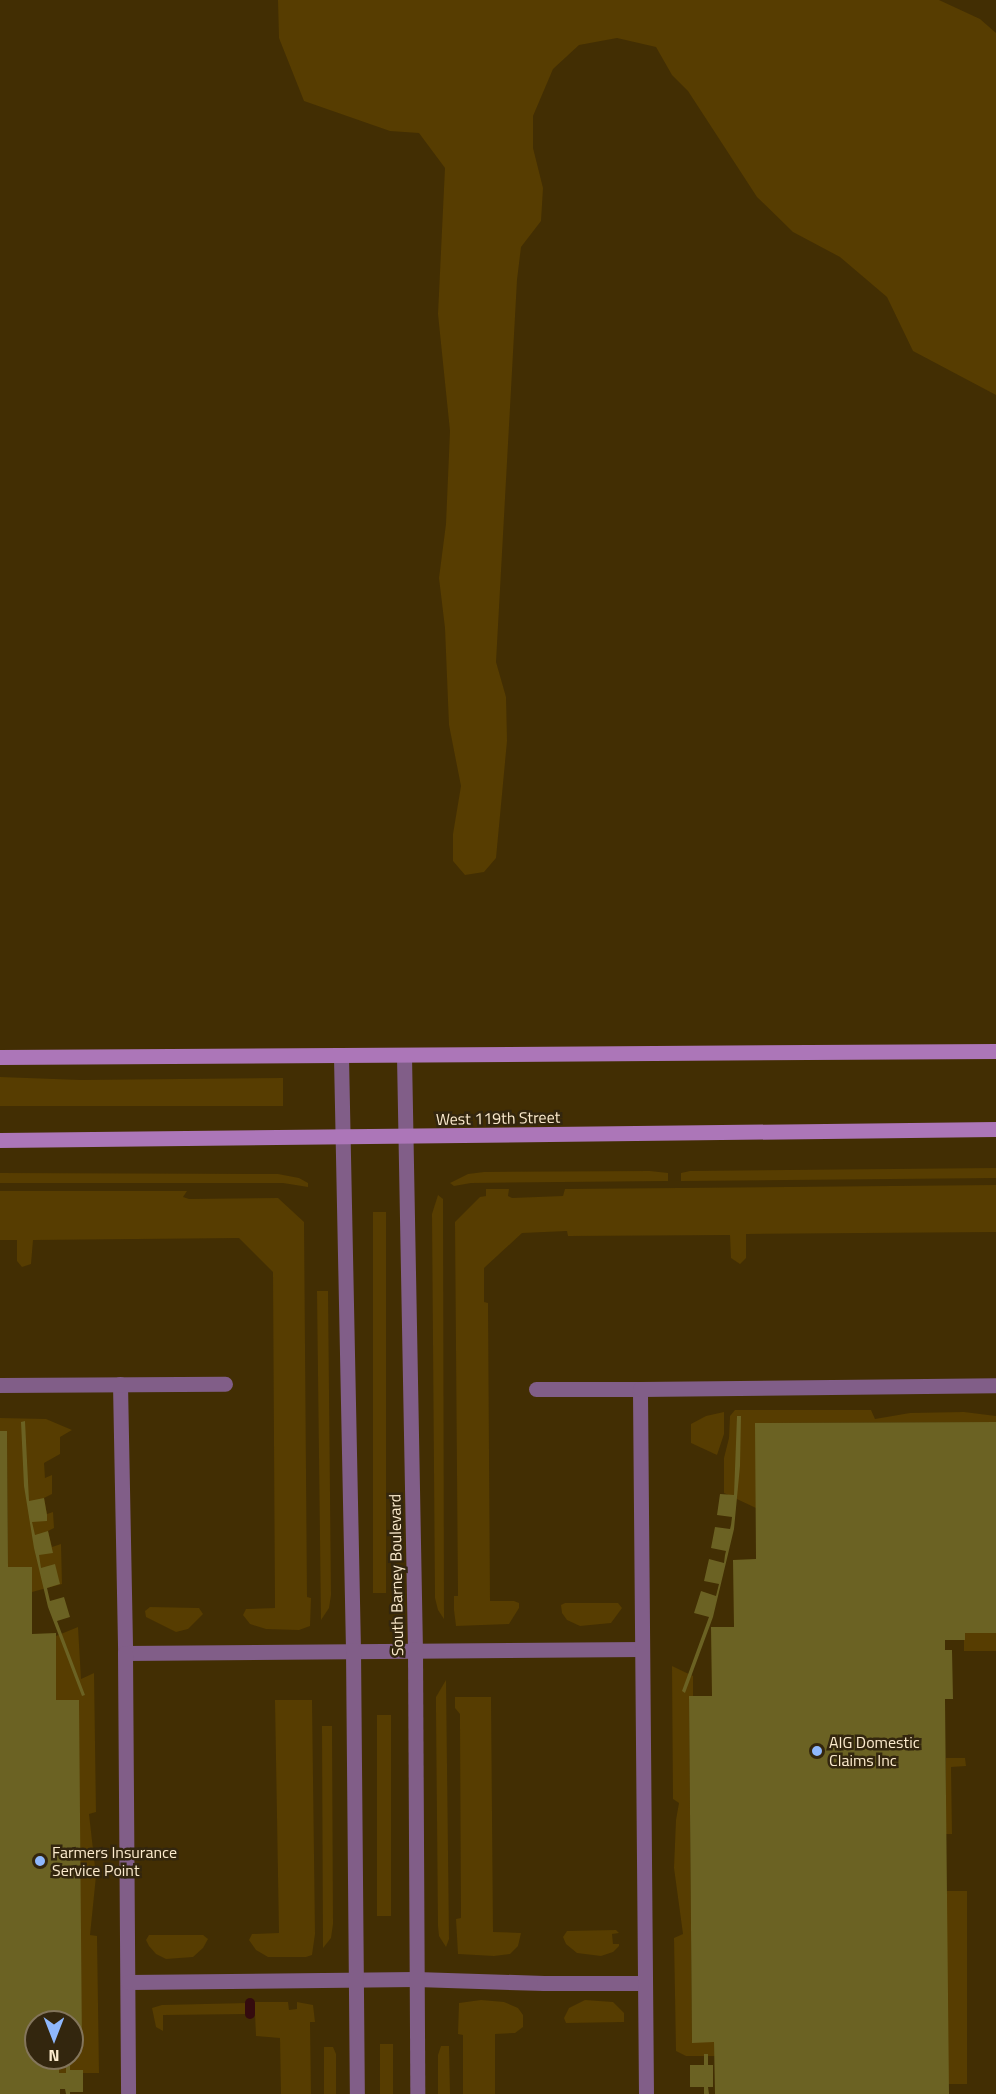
<!DOCTYPE html>
<html>
<head>
<meta charset="utf-8">
<style>
	body { margin:0 }
	#map { position:relative; width:996px; height:2094px; overflow:hidden; background:#422e03; font-family:"Titillium Web",sans-serif }
	div>[style] { position:absolute }
	.green>* { inset:0; background:#573d01; transform-origin:0 0 }
	.stream>* { height:10px; margin:-5px; padding:0 5px; transform-origin:5px; border-radius:5px; background:#350b0e }
	.building>* { inset:0; background:#6b6223 }
	.lane>* { height:15px; margin:-7.5px; padding:0 7.5px; transform-origin:7.5px; border-radius:7.5px; background:#815e88 }
	.street>* { height:15px; margin:-7.5px; padding:0 7.5px; transform-origin:7.5px; border-radius:7.5px; background:#815e88 }
	.secondary>* { height:15px; margin:-7.5px; padding:0 7.5px; transform-origin:7.5px; border-radius:7.5px; background:#ac76b8 }
	.dots>* { width:16px; height:16px; translate:-50% -50%; box-sizing:border-box; border:3px solid #33260e; border-radius:50% }
	span { translate:-50% -50%; white-space:nowrap; text-align:center; line-height:1.15; -webkit-text-stroke:5px #33260e; paint-order:stroke }
	.street-label { font-size:16px; color:#fcebce }
	.poi-label { font-size:16px; color:#fcebce }
	.left { translate:0 -50%; text-align:left }
	.north { position:absolute; left:24px; top:2010px; width:60px; height:60px; box-sizing:border-box; background:#33260e; border:2px solid #83755b; border-radius:50%; rotate:180deg; font-size:16px; font-weight:700; line-height:24px; text-align:center; color:#fcebce }
	.north::after { content:''; display:block; margin:auto; width:21px; height:27px; background:#8fb8fd; clip-path:polygon(50% 0,100% 100%,50% 72%,0 100%) }
</style>
</head>
<body>
<div id="map">
	<div class="green">
		<i style="clip-path:polygon(278px 0,939px 0,980px 19px,996px 33px,996px 395px,913px 351px,887px 297px,840px 257px,793px 232px,757px 197px,688px 91px,672px 75px,656px 47px,617px 38px,579px 45px,553px 69px,533px 116px,533px 148px,543px 188px,541px 221px,521px 247px,517px 280px,496px 662px,506px 697px,507px 741px,496px 858px,484px 872px,465px 875px,453px 861px,453px 834px,461px 786px,449px 725px,445px 628px,439px 578px,446px 524px,450px 431px,438px 314px,445px 168px,419px 133px,390px 131px,304px 101px,279px 38px)"></i>
		<i style="clip-path:polygon(0 1077px,81px 1080px,283px 1078px,283px 1106px,0 1106px)"></i>
		<i style="clip-path:polygon(996px 1168px,996px 1178px,681px 1181px,681px 1173px,690px 1171px)"></i>
		<i style="clip-path:polygon(650px 1171px,668px 1173px,668px 1181px,471px 1183px,454px 1186px,450px 1183px,468px 1174px,484px 1172px)"></i>
		<i style="clip-path:polygon(0 1173px,278px 1174px,299px 1178px,308px 1183px,308px 1187px,283px 1183px,0 1183px)"></i>
		<i style="clip-path:polygon(996px 1185px,996px 1232px,746px 1234px,746px 1258px,740px 1264px,731px 1258px,730px 1235px,568px 1236px,567px 1231px,522px 1233px,484px 1268px,484px 1302px,488px 1303px,490px 1601px,514px 1601px,519px 1603px,519px 1608px,509px 1624px,456px 1626px,454px 1610px,454px 1596px,458px 1596px,455px 1222px,480px 1197px,486px 1196px,486px 1189px,509px 1189px,508px 1196px,512px 1198px,563px 1196px,565px 1189px)"></i>
		<i style="clip-path:polygon(0 1191px,187px 1191px,183px 1197px,189px 1199px,278px 1198px,304px 1222px,307px 1597px,311px 1598px,310px 1626px,299px 1630px,266px 1629px,250px 1624px,243px 1615px,246px 1609px,275px 1608px,273px 1272px,239px 1238px,33px 1240px,31px 1264px,22px 1267px,17px 1261px,17px 1240px,0 1240px)"></i>
		<i style="clip-path:polygon(438px 1195px,443px 1199px,444px 1619px,438px 1610px,435px 1598px,432px 1214px)"></i>
		<i style="left:373px;top:1212px;width:13px;height:381px"></i>
		<i style="clip-path:polygon(317px 1291px,328px 1291px,331px 1595px,329px 1608px,321px 1620px)"></i>
		<i style="clip-path:polygon(735px 1410px,871px 1410px,875px 1419px,910px 1413px,964px 1412px,996px 1416px,996px 1422px,756px 1423px,756px 1508px,724px 1493px,724px 1458px,729px 1438px,730px 1416px)"></i>
		<i style="clip-path:polygon(724px 1412px,724px 1434px,717px 1455px,691px 1443px,691px 1424px,706px 1416px)"></i>
		<i style="clip-path:polygon(0 1418px,46px 1419px,72px 1430px,60px 1437px,60px 1454px,44px 1463px,45px 1478px,52px 1475px,52px 1494px,44px 1498px,47px 1514px,53px 1512px,54px 1528px,48px 1531px,52px 1547px,61px 1544px,62px 1584px,32px 1592px,32px 1567px,8px 1567px,7px 1432px,0 1431px)"></i>
		<i style="clip-path:polygon(565px 1603px,618px 1603px,622px 1608px,611px 1623px,580px 1626px,567px 1620px,562px 1613px,561px 1605px)"></i>
		<i style="clip-path:polygon(150px 1607px,199px 1608px,203px 1614px,188px 1629px,176px 1632px,146px 1617px,145px 1611px)"></i>
		<i style="clip-path:polygon(78px 1627px,81px 1679px,94px 1673px,96px 1812px,89px 1814px,96px 1876px,90px 1935px,97px 1936px,99px 2073px,70px 2073px,66px 2059px,66px 2073px,59px 2073px,59px 2058px,72px 2058px,72px 2048px,82px 2048px,56px 1700px,56px 1636px)"></i>
		<i style="left:964px;top:1633px;width:32px;height:18px"></i>
		<i style="clip-path:polygon(672px 1666px,693px 1676px,693px 1696px,689px 1696px,692px 2042px,714px 2042px,715px 2056px,686px 2056px,676px 2051px,674px 1938px,683px 1934px,674px 1868px,676px 1820px,679px 1803px,673px 1799px)"></i>
		<i style="clip-path:polygon(446px 1680px,449px 1939px,446px 1947px,439px 1936px,438px 1926px,436px 1709px,436px 1697px)"></i>
		<i style="clip-path:polygon(455px 1697px,491px 1697px,493px 1932px,521px 1933px,518px 1946px,510px 1954px,494px 1956px,458px 1954px,456px 1919px,461px 1918px,460px 1723px,460px 1714px,455px 1708px)"></i>
		<i style="clip-path:polygon(275px 1700px,312px 1700px,315px 1934px,312px 1955px,306px 1957px,268px 1957px,256px 1950px,249px 1940px,252px 1934px,279px 1933px)"></i>
		<i style="left:377px;top:1715px;width:14px;height:201px"></i>
		<i style="clip-path:polygon(322px 1726px,332px 1726px,333px 1924px,331px 1938px,323px 1948px)"></i>
		<i style="clip-path:polygon(946px 1758px,965px 1758px,966px 1766px,951px 1767px,952px 1834px,946px 1834px)"></i>
		<i style="left:947px;top:1891px;width:20px;height:193px"></i>
		<i style="clip-path:polygon(616px 1930px,619px 1933px,612px 1934px,613px 1944px,619px 1944px,619px 1946px,613px 1952px,601px 1956px,577px 1953px,566px 1944px,563px 1937px,567px 1931px)"></i>
		<i style="clip-path:polygon(149px 1935px,203px 1935px,208px 1939px,203px 1948px,193px 1957px,166px 1959px,156px 1954px,149px 1946px,146px 1940px)"></i>
		<i style="clip-path:polygon(481px 2000px,504px 2002px,518px 2008px,523px 2015px,523px 2027px,515px 2033px,495px 2034px,495px 2094px,463px 2094px,463px 2035px,458px 2034px,459px 2003px)"></i>
		<i style="clip-path:polygon(585px 2000px,613px 2002px,624px 2013px,624px 2022px,566px 2023px,564px 2018px,569px 2008px)"></i>
		<i style="clip-path:polygon(254px 2002px,288px 2002px,289px 2010px,297px 2009px,297px 2002px,313px 2005px,315px 2022px,310px 2022px,311px 2094px,281px 2094px,280px 2038px,256px 2036px,255px 2014px,251px 2014px,251px 2003px)"></i>
		<i style="clip-path:polygon(248px 2003px,248px 2014px,163px 2015px,163px 2031px,156px 2027px,152px 2008px,162px 2005px)"></i>
		<i style="left:380px;top:2044px;width:13px;height:50px"></i>
		<i style="clip-path:polygon(441px 2046px,449px 2046px,450px 2094px,438px 2094px,438px 2055px)"></i>
		<i style="clip-path:polygon(324px 2047px,333px 2047px,336px 2054px,336px 2094px,324px 2094px)"></i>
	</div>
	<div class="stream">
		<i style="left:250px;top:2003px;width:11px;rotate:90deg"></i>
	</div>
	<div class="building">
		<i style="clip-path:polygon(737px 1416px,741px 1416px,740px 1466px,734px 1529px,713px 1617px,685px 1693px,682px 1691px,709px 1617px,694px 1613px,701px 1591px,716px 1596px,719px 1584px,704px 1581px,709px 1559px,724px 1563px,725px 1555px,726px 1551px,711px 1548px,715px 1527px,730px 1529px,731px 1525px,732px 1517px,717px 1515px,720px 1494px,734px 1495px)"></i>
		<i style="clip-path:polygon(25px 1421px,29px 1501px,44px 1498px,47px 1515px,47px 1521px,32px 1522px,35px 1535px,48px 1531px,53px 1553px,39px 1555px,41px 1568px,55px 1564px,60px 1584px,47px 1588px,50px 1601px,64px 1597px,70px 1617px,57px 1621px,85px 1695px,82px 1696px,48px 1607px,34px 1548px,24px 1486px,21px 1422px)"></i>
		<i style="clip-path:polygon(996px 1422px,996px 1633px,965px 1633px,965px 1640px,945px 1640px,945px 1650px,952px 1650px,953px 1699px,945px 1699px,949px 2094px,715px 2094px,714px 2042px,692px 2043px,689px 1696px,712px 1696px,711px 1627px,734px 1627px,733px 1560px,756px 1559px,755px 1423px)"></i>
		<i style="clip-path:polygon(0 1431px,7px 1431px,8px 1567px,32px 1567px,32px 1634px,56px 1633px,56px 1700px,79px 1700px,82px 2048px,72px 2048px,72px 2022px,36px 2022px,36px 2058px,59px 2058px,59px 2073px,66px 2073px,66px 2059px,70px 2059px,70px 2070px,83px 2070px,83px 2092px,70px 2092px,70px 2094px,66px 2094px,65px 2089px,60px 2089px,60px 2094px,0 2094px)"></i>
		<i style="clip-path:polygon(704px 2054px,708px 2054px,708px 2065px,713px 2065px,713px 2087px,708px 2087px,709px 2094px,704px 2094px,704px 2087px,690px 2087px,690px 2065px,704px 2065px)"></i>
	</div>
	<div class="lane">
		<i style="left:120px;top:1384px;width:269px;rotate:88.9deg"></i>
		<i style="left:125px;top:1653px;width:517px;rotate:-0.44deg"></i>
		<i style="left:0;top:1385px;width:225px;rotate:-0.3deg"></i>
		<i style="left:536px;top:1389px;width:104px"></i>
		<i style="left:125px;top:1653px;width:441px;rotate:89.6deg"></i>
		<i style="left:128px;top:1982px;width:288px;rotate:-0.6deg"></i>
		<i style="left:416px;top:1979px;width:128px;rotate:1.8deg"></i>
		<i style="left:544px;top:1983px;width:101px"></i>
		<i style="left:646px;top:2094px;width:705px;rotate:-90.49deg"></i>
		<i style="left:640px;top:1389px;width:356px;rotate:-0.6deg"></i>
	</div>
	<div class="street">
		<i style="left:404px;top:1056px;width:593px;rotate:88.94deg"></i>
		<i style="left:415px;top:1649px;width:445px;rotate:89.7deg"></i>
		<i style="left:341px;top:1057px;width:593px;rotate:88.84deg"></i>
		<i style="left:353px;top:1650px;width:444px;rotate:89.5deg"></i>
	</div>
	<div class="secondary">
		<i style="left:0;top:1057px;width:996px;rotate:-0.35deg"></i>
		<i style="left:0;top:1140px;width:996px;rotate:-0.63deg"></i>
	</div>
	<div class="dots">
		<i style="left:817px;top:1751px;background:#8fb8fd"></i>
		<i style="left:40px;top:1861px;background:#8fb8fd"></i>
	</div>
	<div class="street-label">
		<span style="left:498px;top:1118px;rotate:-1deg">West 119th Street</span>
		<span style="left:396px;top:1575px;rotate:-91deg">South Barney Boulevard</span>
	</div>
	<div class="poi-label">
		<span class="left" style="left:829px;top:1751px">AIG Domestic<br>Claims Inc</span>
		<span class="left" style="left:52px;top:1861px">Farmers Insurance<br>Service Point</span>
	</div>
	<div class="north">N</div>
</div>
</body>
</html>
